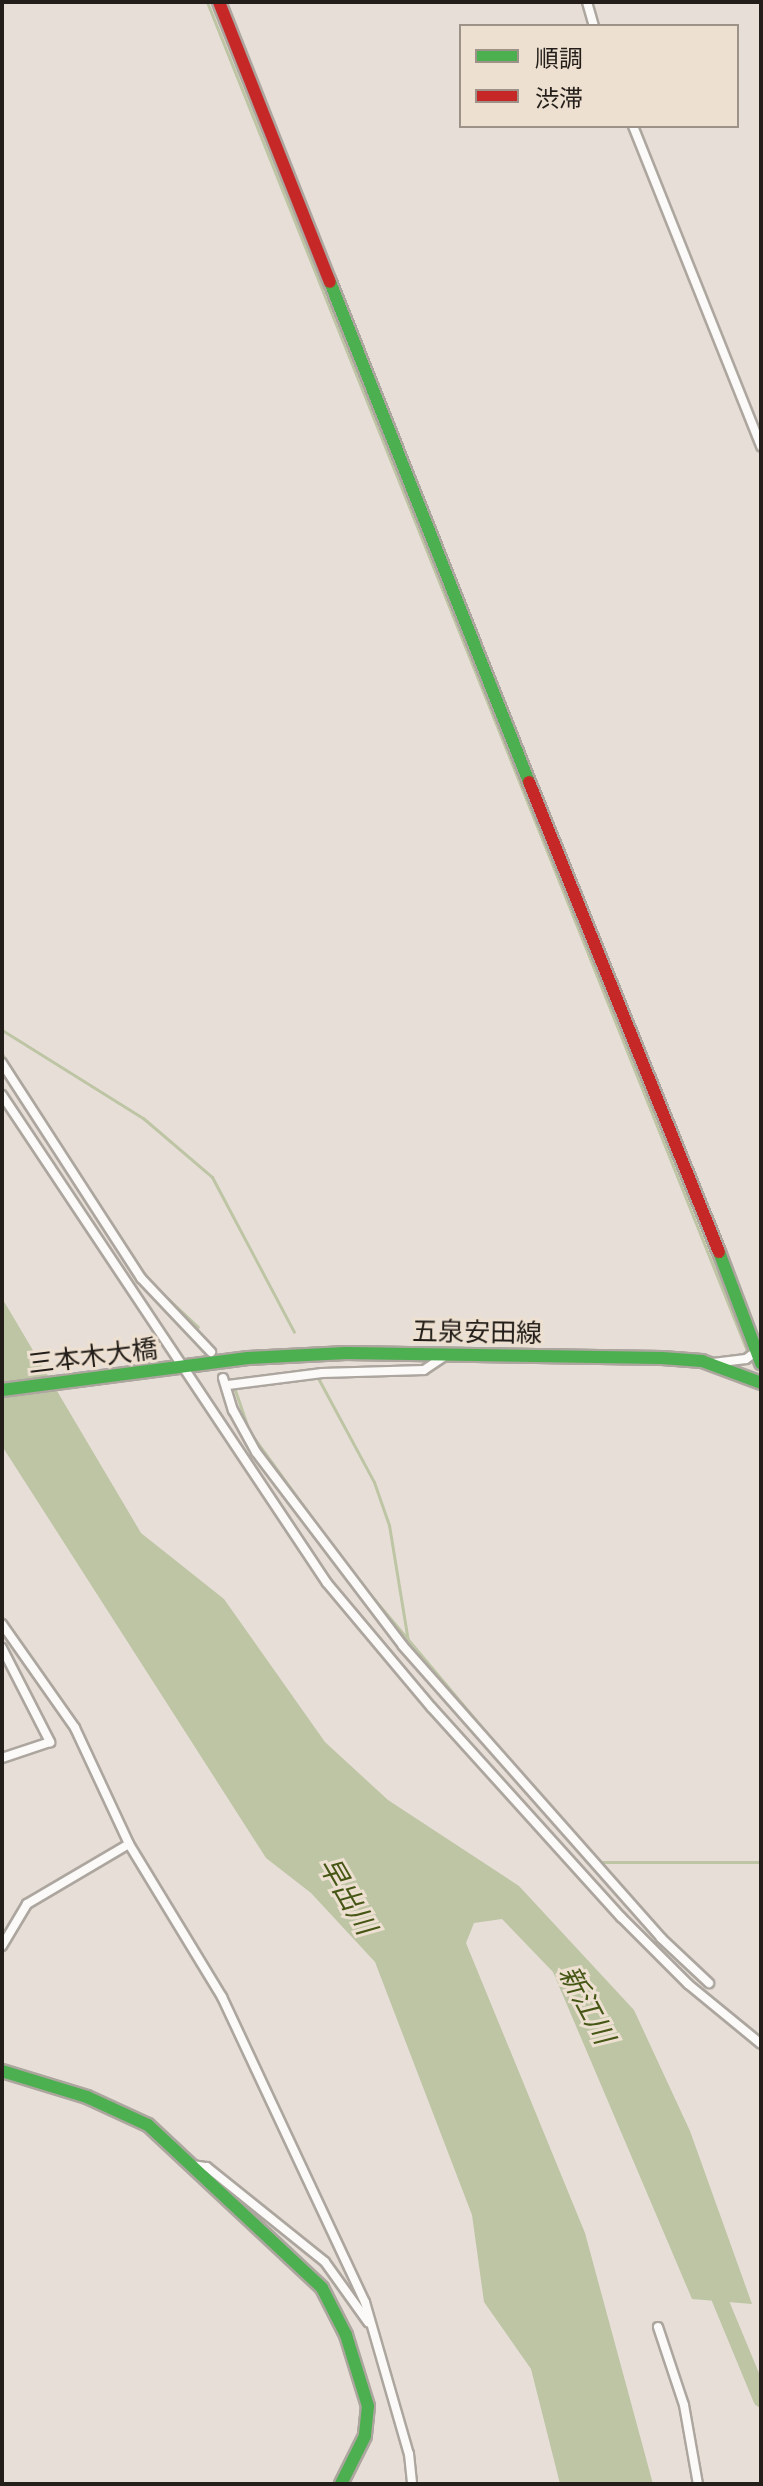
<!DOCTYPE html>
<html>
<head>
<meta charset="utf-8">
<style>
	body { margin:0 }
	#map { position:relative; width:763px; height:2486px; overflow:hidden; background:#e7dfd7; font-family:"Fira Sans Condensed","Noto Sans JP",sans-serif }
	div>[style] { position:absolute }
	.water>* { inset:0; background:#bec5a5 }
	.stream>* { height:3px; margin:-1.5px; padding:0 1.5px; transform-origin:1.5px; border-radius:1.5px; background:#bec5a5 }
	.river>* { height:16px; margin:-8px; padding:0 8px; transform-origin:8px; border-radius:8px; background:#bec5a5 }
	.roads { filter:drop-shadow(2px 0 #aca69f) drop-shadow(-2px 0 #aca69f) drop-shadow(0 2px #aca69f) drop-shadow(0 -2px #aca69f) }
	.street>* { height:8px; margin:-4px; padding:0 4px; transform-origin:4px; border-radius:4px; background:#fbfaf9 }
	.fast>* { height:12px; margin:-6px; padding:0 6px; transform-origin:6px; border-radius:6px; background:#4caf50 }
	.jam>* { height:12px; margin:-6px; padding:0 6px; transform-origin:6px; border-radius:6px; background:#c62828 }
	span { translate:-50% -50%; white-space:nowrap; text-align:center; line-height:1.15; -webkit-text-stroke:6px #ede0d1; paint-order:stroke }
	.street-label { font-size:26px; color:#231e19 }
	.water-label { font-size:28px; color:#455615; font-style:italic }
	.frame { position:absolute; inset:0; border:4px solid #231e19; pointer-events:none }
	.legend { position:absolute; left:459px; top:24px; width:280px; height:104px; box-sizing:border-box; background:#ede0d1; border:2px solid #9c9287; margin:0; padding:10px 14px; list-style:none; font-size:24px; color:#231e19 }
	.legend li { display:flex; align-items:center; gap:16px; height:40px }
	.legend b { width:40px; border:2px solid #9c9287 }
</style>
</head>
<body>
<div id="map">
	<div class="water">
		<i style="clip-path:polygon(2px 1298px,141px 1533px,224px 1599px,325px 1742px,388px 1800px,519px 1886px,634px 2010px,690px 2131px,752px 2304px,692px 2299px,553px 1972px,502px 1919px,474px 1923px,466px 1943px,585px 2233px,653px 2484px,560px 2484px,531px 2369px,484px 2302px,472px 2215px,375px 1962px,311px 1893px,266px 1858px,2px 1446px)"></i>
	</div>
	<div class="stream">
		<i style="left:207px;top:2px;width:1453px;rotate:68.18deg"></i>
		<i style="left:2px;top:1030px;width:166px;rotate:32deg"></i>
		<i style="left:143px;top:1118px;width:91px;rotate:40.5deg"></i>
		<i style="left:212px;top:1177px;width:175px;rotate:62.1deg"></i>
		<i style="left:2px;top:1054px;width:150px;rotate:57.3deg"></i>
		<i style="left:98px;top:1204px;width:92px;rotate:56.5deg"></i>
		<i style="left:149px;top:1281px;width:67px;rotate:43.2deg"></i>
		<i style="left:318px;top:1378px;width:118px;rotate:61.7deg"></i>
		<i style="left:374px;top:1482px;width:46px;rotate:70.8deg"></i>
		<i style="left:389px;top:1525px;width:118px;rotate:80.7deg"></i>
		<i style="left:235px;top:1390px;width:43px;rotate:71.1deg"></i>
		<i style="left:249px;top:1431px;width:153px;rotate:54deg"></i>
		<i style="left:363px;top:1586px;width:241px;rotate:49.9deg"></i>
		<i style="left:594px;top:1857px;width:8px;rotate:40deg"></i>
		<i style="left:600px;top:1862px;width:161px"></i>
	</div>
	<div class="river">
		<i style="left:713px;top:2283px;width:126px;rotate:67.5deg"></i>
	</div>
	<div class="roads">
		<div class="street">
			<i style="left:587px;top:2px;width:25px;rotate:74deg"></i>
			<i style="left:633px;top:126px;width:345px;rotate:68.2deg"></i>
			<i style="left:2px;top:1063px;width:256px;rotate:57.1deg"></i>
			<i style="left:141px;top:1278px;width:102px;rotate:46.6deg"></i>
			<i style="left:2px;top:1095px;width:586px;rotate:56.34deg"></i>
			<i style="left:327px;top:1583px;width:163px;rotate:50deg"></i>
			<i style="left:432px;top:1708px;width:282px;rotate:47.9deg"></i>
			<i style="left:621px;top:1917px;width:95px;rotate:45deg"></i>
			<i style="left:688px;top:1984px;width:94px;rotate:39.4deg"></i>
			<i style="left:713px;top:1363px;width:33px;rotate:-7deg"></i>
			<i style="left:746px;top:1359px;width:17px;rotate:-36deg"></i>
			<i style="left:223px;top:1378px;width:34px;rotate:73deg"></i>
			<i style="left:233px;top:1410px;width:48px;rotate:61.3deg"></i>
			<i style="left:256px;top:1452px;width:243px;rotate:52.8deg"></i>
			<i style="left:403px;top:1646px;width:390px;rotate:48.5deg"></i>
			<i style="left:661px;top:1938px;width:66px;rotate:43.2deg"></i>
			<i style="left:228px;top:1385px;width:95px;rotate:-7.3deg"></i>
			<i style="left:322px;top:1373px;width:102px;rotate:-1.7deg"></i>
			<i style="left:424px;top:1370px;width:27px;rotate:-34deg"></i>
			<i style="left:2px;top:1624px;width:127px;rotate:54.9deg"></i>
			<i style="left:75px;top:1728px;width:128px;rotate:65deg"></i>
			<i style="left:129px;top:1844px;width:179px;rotate:58.7deg"></i>
			<i style="left:222px;top:1997px;width:337px;rotate:64.9deg"></i>
			<i style="left:365px;top:2302px;width:158px;rotate:73.9deg"></i>
			<i style="left:409px;top:2454px;width:30px;rotate:84deg"></i>
			<i style="left:2px;top:1648px;width:106px;rotate:62.9deg"></i>
			<i style="left:50px;top:1742px;width:51px;rotate:161.6deg"></i>
			<i style="left:2px;top:1946px;width:49px;rotate:-59.2deg"></i>
			<i style="left:27px;top:1904px;width:118px;rotate:-30.5deg"></i>
			<i style="left:192px;top:2165px;width:15px;rotate:8deg"></i>
			<i style="left:207px;top:2167px;width:151px;rotate:38.8deg"></i>
			<i style="left:325px;top:2262px;width:74px;rotate:54.4deg"></i>
			<i style="left:658px;top:2327px;width:82px;rotate:71.6deg"></i>
			<i style="left:684px;top:2405px;width:80px;rotate:80deg"></i>
		</div>
		<div class="fast">
			<i style="left:330px;top:282px;width:538px;rotate:68.3deg"></i>
			<i style="left:719px;top:1252px;width:119px;rotate:69.3deg"></i>
			<i style="left:2px;top:1390px;width:248px;rotate:-7.4deg"></i>
			<i style="left:248px;top:1358px;width:98px;rotate:-2.9deg"></i>
			<i style="left:346px;top:1353px;width:316px;rotate:0.9deg"></i>
			<i style="left:662px;top:1358px;width:40px;rotate:4.3deg"></i>
			<i style="left:702px;top:1361px;width:63px;rotate:20.4deg"></i>
			<i style="left:2px;top:2071px;width:89px;rotate:17deg"></i>
			<i style="left:87px;top:2097px;width:67px;rotate:24.7deg"></i>
			<i style="left:148px;top:2125px;width:238px;rotate:43.1deg"></i>
			<i style="left:322px;top:2288px;width:53px;rotate:62.9deg"></i>
			<i style="left:346px;top:2335px;width:74px;rotate:72.8deg"></i>
			<i style="left:368px;top:2406px;width:30px;rotate:96deg"></i>
			<i style="left:365px;top:2436px;width:54px;rotate:116.6deg"></i>
		</div>
		<div class="jam">
			<i style="left:219px;top:2px;width:301px;rotate:68.4deg"></i>
			<i style="left:529px;top:782px;width:507px;rotate:67.99deg"></i>
		</div>
	</div>
	<div class="street-label">
		<span style="left:477px;top:1333px;rotate:1deg">五泉安田線</span>
		<span style="left:93px;top:1357px;rotate:-7deg">三本木大橋</span>
	</div>
	<div class="water-label">
		<span style="left:347px;top:1896px;rotate:60deg">早出川</span>
		<span style="left:586px;top:2005px;rotate:62deg">新江川</span>
	</div>
	<div class="frame"></div>
	<ul class="legend">
	<li><b style="height:10px;background:#4caf50"></b>順調</li>
	<li><b style="height:10px;background:#c62828"></b>渋滞</li>
	</ul>
</div>
</body>
</html>
